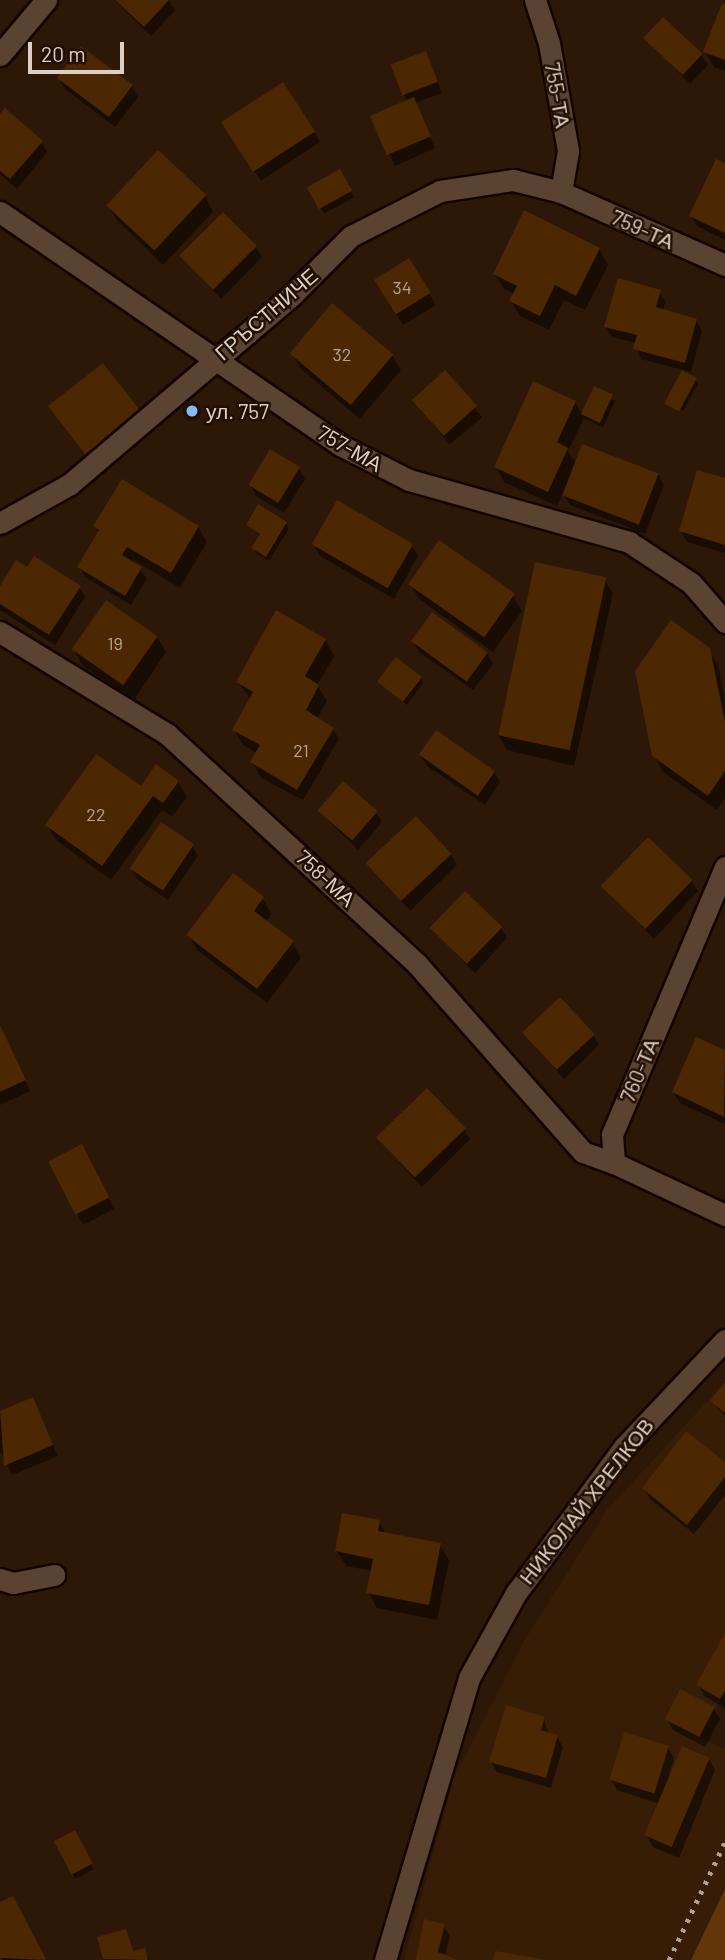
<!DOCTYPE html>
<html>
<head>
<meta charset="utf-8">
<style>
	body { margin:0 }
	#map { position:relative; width:725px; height:1960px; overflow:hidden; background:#2d1807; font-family:Barlow,sans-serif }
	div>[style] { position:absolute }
	.built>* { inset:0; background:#371d06 }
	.green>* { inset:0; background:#623609 }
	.shadow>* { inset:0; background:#0007; transform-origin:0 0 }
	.building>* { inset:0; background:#4b2702; transform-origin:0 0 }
	.roads { filter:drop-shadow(2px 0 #140400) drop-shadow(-2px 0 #140400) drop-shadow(0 2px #140400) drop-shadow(0 -2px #140400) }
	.street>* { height:21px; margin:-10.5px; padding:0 10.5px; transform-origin:10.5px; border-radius:10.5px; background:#5a4331 }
	.rail>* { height:5px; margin-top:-2.5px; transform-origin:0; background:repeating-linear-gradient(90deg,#b1a195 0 3.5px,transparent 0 10.5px) }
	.dots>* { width:19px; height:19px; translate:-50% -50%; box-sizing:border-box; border:4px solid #220f01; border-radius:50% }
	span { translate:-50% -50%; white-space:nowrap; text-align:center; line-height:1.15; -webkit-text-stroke:5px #220f01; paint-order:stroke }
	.number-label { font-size:18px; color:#b8a594 }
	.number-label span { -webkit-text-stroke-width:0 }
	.street-label { font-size:21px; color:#ddcfc5 }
	.poi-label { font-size:21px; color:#ddcfc5 }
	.left { translate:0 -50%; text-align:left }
	.scale { position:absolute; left:28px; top:42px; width:96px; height:32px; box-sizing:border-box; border:4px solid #ddcfc5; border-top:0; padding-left:9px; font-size:21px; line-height:24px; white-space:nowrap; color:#ddcfc5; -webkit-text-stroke:5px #220f01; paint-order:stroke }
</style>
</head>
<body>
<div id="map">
	<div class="built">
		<i style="clip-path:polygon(725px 1382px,725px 1691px,699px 1737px,725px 1749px,725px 1889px,691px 1960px,404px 1960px,454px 1778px,524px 1641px,607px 1510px)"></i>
	</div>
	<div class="green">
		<i style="clip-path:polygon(725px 1889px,725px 1960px,691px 1960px)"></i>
	</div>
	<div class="shadow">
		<i style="clip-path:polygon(114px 0,169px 0,175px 10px,151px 36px)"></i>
		<i style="clip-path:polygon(725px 7px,725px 71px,714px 67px,705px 52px)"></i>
		<i style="clip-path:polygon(646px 38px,701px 55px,708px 65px,690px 84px)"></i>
		<i style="clip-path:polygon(426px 53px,442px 93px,415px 103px,435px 148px,395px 166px,372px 117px,407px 101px,404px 95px)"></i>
		<i style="clip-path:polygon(59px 79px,132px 86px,138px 97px,115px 127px,65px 89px)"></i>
		<i style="clip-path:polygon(0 117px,41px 142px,47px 152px,17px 189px,0 174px)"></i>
		<i style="clip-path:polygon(314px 132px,320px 142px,261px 181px,229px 134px)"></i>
		<i style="clip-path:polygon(725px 165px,725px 240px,697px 226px,691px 216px)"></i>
		<i style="left:340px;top:171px;width:30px;height:34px;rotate:62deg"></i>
		<i style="clip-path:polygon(205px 196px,213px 212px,163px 265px,117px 220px,108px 205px)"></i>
		<i style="clip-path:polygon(256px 247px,262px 257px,221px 299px,182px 256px)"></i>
		<i style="clip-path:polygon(599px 249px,608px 265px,585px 310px,564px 300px,549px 330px,520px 316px,511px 301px,514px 294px,504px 289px,495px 274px)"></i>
		<i style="clip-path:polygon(408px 260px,436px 305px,403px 325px,382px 291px)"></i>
		<i style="clip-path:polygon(659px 291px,665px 302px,663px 311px,696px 320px,702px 331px,691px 372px,641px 359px,636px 343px,612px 337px,606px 327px)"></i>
		<i style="clip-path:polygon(292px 354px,392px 355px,401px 370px,360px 419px,301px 369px)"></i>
		<i style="left:444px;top:372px;width:59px;height:42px;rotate:50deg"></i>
		<i style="clip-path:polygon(695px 379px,698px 384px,683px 411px,668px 405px)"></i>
		<i style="clip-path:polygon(595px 388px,615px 401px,603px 427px,584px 418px,568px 451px,576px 464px,658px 475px,664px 485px,645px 534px,570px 505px,563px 493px,557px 506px,504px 482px,496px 467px,575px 402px,582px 415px)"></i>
		<i style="clip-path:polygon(299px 468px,305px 479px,284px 513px,256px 496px,250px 485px)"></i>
		<i style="clip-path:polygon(725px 480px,725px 553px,687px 542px,681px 531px)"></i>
		<i style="clip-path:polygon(338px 503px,412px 546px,418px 556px,394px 599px,320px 556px,314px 545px)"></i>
		<i style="clip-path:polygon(286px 523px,289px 528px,269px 561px,256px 553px,253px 548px,260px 536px,248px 525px)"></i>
		<i style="clip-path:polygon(95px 526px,198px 527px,207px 542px,180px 588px,132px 559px,147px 579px,131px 605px,85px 577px,79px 567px,99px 533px)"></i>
		<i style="clip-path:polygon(28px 570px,79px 587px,85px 597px,55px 645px,0 610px,0 589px)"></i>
		<i style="clip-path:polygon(604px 579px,613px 594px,574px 766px,507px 750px,498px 735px)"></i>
		<i style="clip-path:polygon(410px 584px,513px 596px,522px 611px,493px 652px,419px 599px)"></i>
		<i style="clip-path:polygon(157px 637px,166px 652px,134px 700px,83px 666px,74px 650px)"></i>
		<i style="clip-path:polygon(325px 640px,334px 656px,317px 685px,327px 701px,317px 719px,333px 729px,339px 739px,303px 800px,261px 778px,252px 762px,257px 753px,243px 745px,234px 730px,251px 700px,238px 682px)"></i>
		<i style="clip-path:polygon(413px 641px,487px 653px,493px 664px,473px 690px,419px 652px)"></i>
		<i style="clip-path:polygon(708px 649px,718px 665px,725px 701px,725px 798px,717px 810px,663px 772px,654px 756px)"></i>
		<i style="clip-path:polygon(421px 678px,423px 683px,407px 705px,379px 681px)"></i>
		<i style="clip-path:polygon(421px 756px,494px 772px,500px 782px,485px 805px,427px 766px)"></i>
		<i style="clip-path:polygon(178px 782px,187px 797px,172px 817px,162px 810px,111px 880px,56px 840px,47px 825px,141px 788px)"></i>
		<i style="clip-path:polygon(320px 812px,376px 812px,382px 822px,358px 850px)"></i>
		<i style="clip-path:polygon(192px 846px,198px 856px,168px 900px,137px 879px,131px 868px)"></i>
		<i style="clip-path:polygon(451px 855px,457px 865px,410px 911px,369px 864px)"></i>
		<i style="clip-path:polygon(692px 881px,698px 891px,654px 939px,604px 887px)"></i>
		<i style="clip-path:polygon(263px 899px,271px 914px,266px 922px,292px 942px,301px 958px,267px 1003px,197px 950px,188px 935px)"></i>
		<i style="clip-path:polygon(432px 928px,501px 928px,507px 938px,475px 973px)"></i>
		<i style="clip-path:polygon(0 1027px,30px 1091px,0 1105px)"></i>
		<i style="clip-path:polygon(525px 1033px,593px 1035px,599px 1045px,564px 1079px)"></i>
		<i style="clip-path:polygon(697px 1040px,725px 1052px,725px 1124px,680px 1103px,673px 1092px)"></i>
		<i style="clip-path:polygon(464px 1129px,470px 1139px,422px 1187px,378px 1139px)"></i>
		<i style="clip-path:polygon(87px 1157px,114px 1209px,83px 1225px,50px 1162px)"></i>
		<i style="clip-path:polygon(725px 1385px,725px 1417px,712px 1401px)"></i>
		<i style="clip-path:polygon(32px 1399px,58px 1456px,12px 1475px,0 1451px,0 1413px)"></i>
		<i style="clip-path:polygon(725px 1465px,725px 1495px,694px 1534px,650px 1499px,644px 1488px)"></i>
		<i style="clip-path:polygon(379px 1522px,386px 1534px,440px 1545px,449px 1560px,437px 1620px,377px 1608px,368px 1592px,372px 1571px,346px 1566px,337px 1551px)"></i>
		<i style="clip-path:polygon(725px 1637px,725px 1708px,704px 1696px,698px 1685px)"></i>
		<i style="clip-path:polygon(713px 1708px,720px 1719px,705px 1747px,673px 1730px,667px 1719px)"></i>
		<i style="clip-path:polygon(544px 1718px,548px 1734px,557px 1737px,563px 1747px,551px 1788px,497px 1772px,491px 1762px)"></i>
		<i style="clip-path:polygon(668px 1748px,674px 1758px,669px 1775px,709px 1759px,715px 1770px,679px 1858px,653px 1847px,647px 1836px,660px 1804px,617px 1790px,611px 1780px)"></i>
		<i style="left:74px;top:1832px;width:42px;height:21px;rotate:62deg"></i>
		<i style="clip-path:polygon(0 1904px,18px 1908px,45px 1960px,3px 1960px)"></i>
		<i style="clip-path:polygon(443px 1925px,450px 1936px,445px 1956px,459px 1960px,417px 1960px)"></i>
		<i style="clip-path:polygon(125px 1931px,133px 1953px,144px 1950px,150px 1960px,105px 1960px)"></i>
	</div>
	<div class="building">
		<i style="clip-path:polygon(115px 0,169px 0,144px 27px)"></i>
		<i style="clip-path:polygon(722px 3px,725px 5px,725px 60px,703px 52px)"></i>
		<i style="left:663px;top:17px;width:54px;height:29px;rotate:43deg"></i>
		<i style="left:81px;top:46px;width:65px;height:40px;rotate:37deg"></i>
		<i style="left:426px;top:51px;width:33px;height:38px;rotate:69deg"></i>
		<i style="left:283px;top:82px;width:59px;height:74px;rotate:57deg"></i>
		<i style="left:414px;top:97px;width:43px;height:48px;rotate:67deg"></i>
		<i style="clip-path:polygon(5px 108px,43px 141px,10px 179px,0 171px,0 114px)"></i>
		<i style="left:158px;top:150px;width:66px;height:76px;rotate:43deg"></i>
		<i style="clip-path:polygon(716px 159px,725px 163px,725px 233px,689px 216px)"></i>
		<i style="left:340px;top:169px;width:25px;height:38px;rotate:61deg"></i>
		<i style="clip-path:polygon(524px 210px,600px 248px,576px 296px,555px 285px,540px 316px,509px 301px,517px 286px,493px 274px)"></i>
		<i style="left:223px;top:212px;width:48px;height:62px;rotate:45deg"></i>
		<i style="left:409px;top:258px;width:41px;height:41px;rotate:58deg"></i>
		<i style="clip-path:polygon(618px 278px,661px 290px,656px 307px,697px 319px,685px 363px,633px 349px,637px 335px,604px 327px)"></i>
		<i style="left:332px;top:303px;width:80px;height:66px;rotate:40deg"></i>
		<i style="left:103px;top:363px;width:63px;height:70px;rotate:52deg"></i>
		<i style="left:445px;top:370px;width:48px;height:45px;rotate:48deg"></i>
		<i style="left:682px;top:370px;width:17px;height:38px;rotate:28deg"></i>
		<i style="clip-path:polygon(533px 381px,576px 401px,557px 442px,568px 448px,548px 492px,494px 467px)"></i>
		<i style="left:594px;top:386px;width:21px;height:31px;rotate:25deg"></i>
		<i style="left:582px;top:444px;width:82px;height:55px;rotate:21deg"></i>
		<i style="left:270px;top:449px;width:35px;height:42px;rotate:31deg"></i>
		<i style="clip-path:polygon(697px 470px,725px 478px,725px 545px,679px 531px)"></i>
		<i style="clip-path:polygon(122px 479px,199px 526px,171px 573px,127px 547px,122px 555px,142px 567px,125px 596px,77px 567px,99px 530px,93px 526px)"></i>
		<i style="left:337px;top:500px;width:88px;height:51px;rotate:30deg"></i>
		<i style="clip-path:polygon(258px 504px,287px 522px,266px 557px,251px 548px,260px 534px,246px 525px)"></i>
		<i style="left:439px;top:540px;width:93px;height:54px;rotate:35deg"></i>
		<i style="clip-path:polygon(34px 556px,81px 586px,49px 635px,0 604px,0 586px,16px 560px,27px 567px)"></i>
		<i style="left:535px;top:562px;width:73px;height:177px;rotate:12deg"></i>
		<i style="left:106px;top:600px;width:63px;height:60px;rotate:35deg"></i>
		<i style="clip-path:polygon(276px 610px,326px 639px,305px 676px,319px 685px,306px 710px,334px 728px,297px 790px,250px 762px,260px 745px,232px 730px,253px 692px,236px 682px)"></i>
		<i style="left:432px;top:612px;width:69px;height:36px;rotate:36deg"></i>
		<i style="clip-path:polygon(671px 620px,710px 648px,725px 722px,725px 771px,708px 796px,652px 756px,635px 671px)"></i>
		<i style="left:396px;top:657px;width:33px;height:31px;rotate:38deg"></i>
		<i style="left:436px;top:730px;width:72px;height:30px;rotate:35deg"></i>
		<i style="clip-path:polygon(96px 754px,141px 786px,156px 764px,179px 781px,163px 803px,153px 796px,102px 866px,45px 825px)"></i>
		<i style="left:343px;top:781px;width:46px;height:39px;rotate:41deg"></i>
		<i style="left:416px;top:816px;width:52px;height:69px;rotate:47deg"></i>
		<i style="left:161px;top:822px;width:40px;height:56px;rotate:34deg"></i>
		<i style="left:648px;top:837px;width:62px;height:68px;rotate:44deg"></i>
		<i style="clip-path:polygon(233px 873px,264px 897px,254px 911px,294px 941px,257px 989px,186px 935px)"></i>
		<i style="left:465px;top:891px;width:52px;height:51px;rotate:44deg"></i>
		<i style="left:560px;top:997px;width:51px;height:52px;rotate:47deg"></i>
		<i style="clip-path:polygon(0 1025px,26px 1080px,0 1092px)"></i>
		<i style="clip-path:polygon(696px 1037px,725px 1050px,724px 1117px,672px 1092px)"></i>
		<i style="left:427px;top:1088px;width:56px;height:71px;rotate:46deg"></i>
		<i style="left:82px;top:1144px;width:60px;height:38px;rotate:63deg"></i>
		<i style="clip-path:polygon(725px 1382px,725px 1413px,710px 1401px)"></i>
		<i style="clip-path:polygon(33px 1397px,53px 1445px,4px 1466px,0 1411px)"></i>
		<i style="clip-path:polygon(686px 1431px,725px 1462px,725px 1477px,687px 1525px,642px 1488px)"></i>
		<i style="clip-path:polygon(342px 1513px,380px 1520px,378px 1531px,441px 1543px,429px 1605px,366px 1593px,373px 1559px,335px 1551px)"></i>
		<i style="clip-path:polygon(725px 1633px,725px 1691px,720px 1699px,696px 1685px)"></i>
		<i style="left:680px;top:1689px;width:39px;height:34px;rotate:27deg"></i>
		<i style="clip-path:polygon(506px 1705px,545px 1717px,541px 1730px,558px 1735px,546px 1778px,489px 1762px)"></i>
		<i style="left:624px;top:1732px;width:47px;height:50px;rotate:17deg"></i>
		<i style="left:682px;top:1746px;width:30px;height:97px;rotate:23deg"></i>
		<i style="left:75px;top:1830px;width:38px;height:24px;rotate:62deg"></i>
		<i style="clip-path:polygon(13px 1896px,46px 1959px,44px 1960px,0 1958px,0 1902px)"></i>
		<i style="clip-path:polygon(424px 1919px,445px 1924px,438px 1952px,458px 1960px,416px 1960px)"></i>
		<i style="clip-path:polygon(126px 1929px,133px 1951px,145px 1948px,148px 1960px,103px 1959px,97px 1937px)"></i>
		<i style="clip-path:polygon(495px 1951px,542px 1959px,542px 1960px,493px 1960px)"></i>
	</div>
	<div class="roads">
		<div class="street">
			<i style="left:535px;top:0;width:45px;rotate:72deg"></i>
			<i style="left:549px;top:43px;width:110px;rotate:80deg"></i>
			<i style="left:568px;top:151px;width:42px;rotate:99.7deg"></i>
			<i style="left:0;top:55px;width:72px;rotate:-50.1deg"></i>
			<i style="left:0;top:212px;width:412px;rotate:34.4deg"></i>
			<i style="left:340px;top:445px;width:77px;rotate:26.9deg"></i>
			<i style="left:409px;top:480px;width:229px;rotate:15.7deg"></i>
			<i style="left:629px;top:542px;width:74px;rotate:33.5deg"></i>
			<i style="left:691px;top:583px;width:52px;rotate:48.9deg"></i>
			<i style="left:0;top:523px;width:80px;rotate:-29.1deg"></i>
			<i style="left:70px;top:484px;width:289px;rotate:-40.4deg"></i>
			<i style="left:290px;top:297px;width:86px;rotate:-45deg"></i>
			<i style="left:351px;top:236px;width:100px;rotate:-26.8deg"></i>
			<i style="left:440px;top:191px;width:74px;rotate:-8.6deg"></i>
			<i style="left:513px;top:180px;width:49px;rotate:14deg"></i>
			<i style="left:561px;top:192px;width:180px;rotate:24deg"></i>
			<i style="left:0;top:632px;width:196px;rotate:31.4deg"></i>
			<i style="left:167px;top:734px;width:340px;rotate:42.6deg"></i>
			<i style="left:417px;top:964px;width:251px;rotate:48.6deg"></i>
			<i style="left:583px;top:1152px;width:33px;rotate:20deg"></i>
			<i style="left:725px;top:867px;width:290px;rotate:112.9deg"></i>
			<i style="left:612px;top:1134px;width:29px;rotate:86deg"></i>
			<i style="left:614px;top:1163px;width:123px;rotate:25.1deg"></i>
			<i style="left:0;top:1579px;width:14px;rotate:17deg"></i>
			<i style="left:13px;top:1583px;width:42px;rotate:-11deg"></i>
			<i style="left:385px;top:1960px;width:294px;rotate:-73.4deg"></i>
			<i style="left:469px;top:1678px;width:97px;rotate:-61.1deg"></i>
			<i style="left:516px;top:1593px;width:182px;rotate:-53.5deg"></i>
			<i style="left:624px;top:1447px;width:147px;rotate:-46.7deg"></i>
		</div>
	</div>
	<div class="rail">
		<i style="left:669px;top:1960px;width:131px;rotate:-64.6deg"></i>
	</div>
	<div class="dots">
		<i style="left:192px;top:411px;background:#86bbfb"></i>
	</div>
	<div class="number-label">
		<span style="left:402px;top:287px">34</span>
		<span style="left:342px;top:354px">32</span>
		<span style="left:115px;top:643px">19</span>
		<span style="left:301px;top:750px">21</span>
		<span style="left:96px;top:814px">22</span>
	</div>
	<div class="street-label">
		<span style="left:558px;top:95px;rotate:80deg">755-ТА</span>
		<span style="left:643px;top:229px;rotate:24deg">759-ТА</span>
		<span style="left:266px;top:314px;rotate:-41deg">ГРЪСТНИЧЕ</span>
		<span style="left:350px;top:448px;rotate:30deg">757-МА</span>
		<span style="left:326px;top:878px;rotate:43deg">758-МА</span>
		<span style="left:639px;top:1070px;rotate:-67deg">760-ТА</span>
		<span style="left:586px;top:1501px;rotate:-52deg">НИКОЛАЙ ХРЕЛКОВ</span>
	</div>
	<div class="poi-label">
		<span class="left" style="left:206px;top:411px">ул. 757</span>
	</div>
	<div class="scale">20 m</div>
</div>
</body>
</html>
